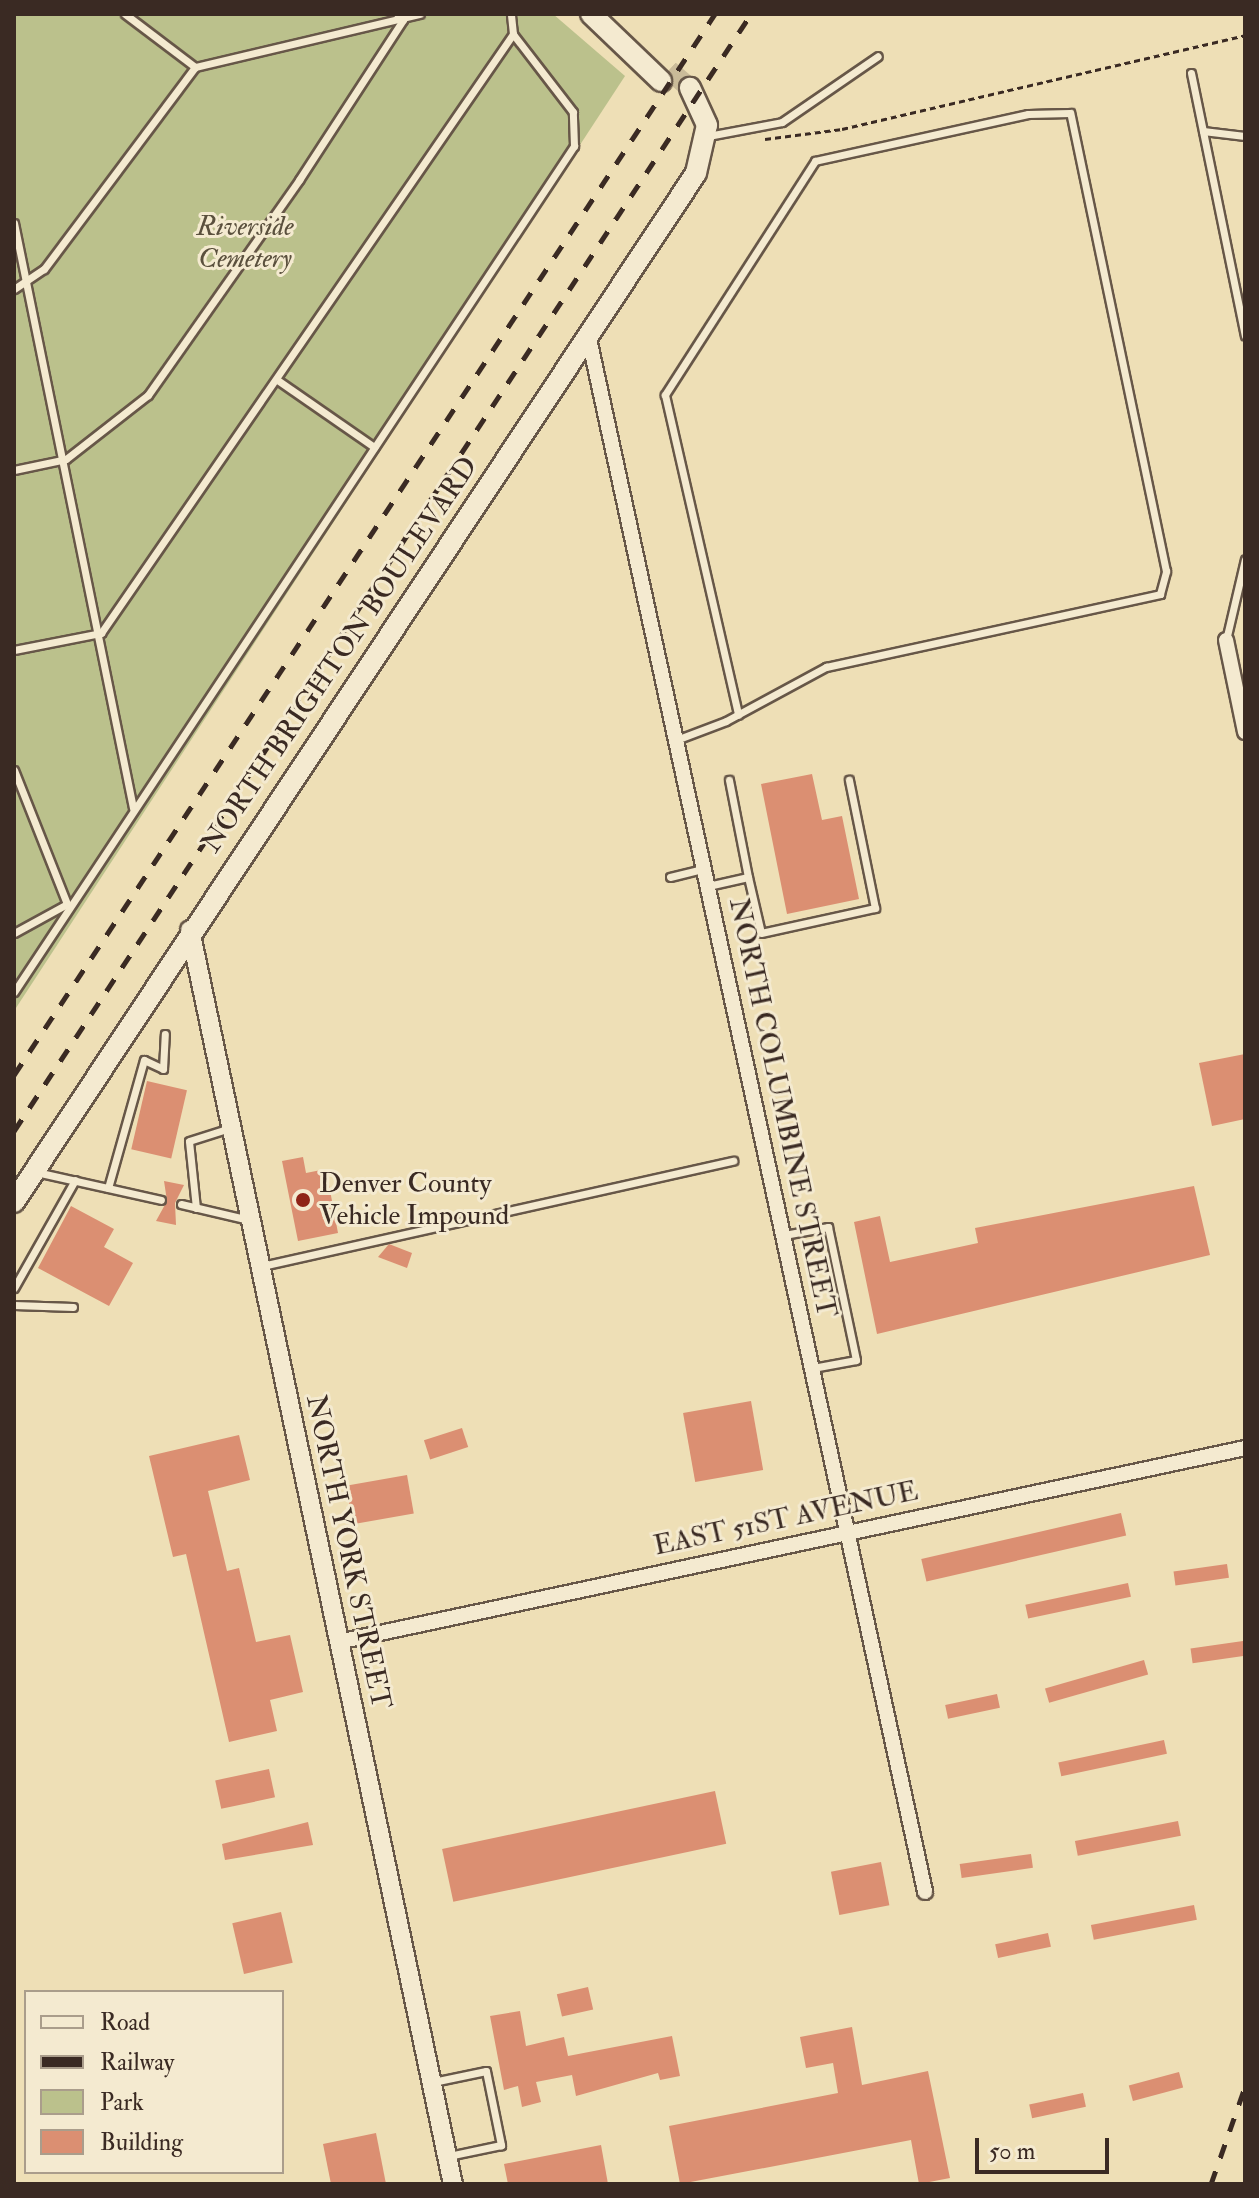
<!DOCTYPE html>
<html>
<head>
<meta charset="utf-8">
<style>
	body { margin:0 }
	#map { position:relative; width:1259px; height:2198px; overflow:hidden; background:#eedfb6; font-family:"IM FELL Double Pica",serif }
	div>[style] { position:absolute }
	.green>* { inset:0; background:#bbc18c }
	.building>* { inset:0; background:#db8f72; transform-origin:0 0 }
	.secondary-tunnel>* { height:20px; margin-top:-10px; transform-origin:0; background:repeating-linear-gradient(90deg,#cabb99 0 20px,transparent 0 30px) }
	.path>* { height:3px; margin-top:-1.5px; transform-origin:0; background:repeating-linear-gradient(90deg,#3a2a23 0 6px,transparent 0 10px) }
	.roads { filter:drop-shadow(2px 0 #675748) drop-shadow(-2px 0 #675748) drop-shadow(0 2px #675748) drop-shadow(0 -2px #675748) }
	.service>* { height:7px; margin:-3.5px; padding:0 3.5px; transform-origin:3.5px; border-radius:3.5px; background:#f4ead0 }
	.minor>* { height:14px; margin:-7px; padding:0 7px; transform-origin:7px; border-radius:7px; background:#f4ead0 }
	.tertiary>* { height:18px; margin:-9px; padding:0 9px; transform-origin:9px; border-radius:9px; background:#f4ead0 }
	.secondary>* { height:20px; margin:-10px; padding:0 10px; transform-origin:10px; border-radius:10px; background:#f4ead0 }
	.rail>* { height:5px; margin-top:-2.5px; transform-origin:0; background:repeating-linear-gradient(90deg,#3a2a23 0 14px,transparent 0 28px) }
	.dots>* { width:22px; height:22px; translate:-50% -50%; box-sizing:border-box; border:4px solid #f4ead0; border-radius:50% }
	span { translate:-50% -50%; white-space:nowrap; text-align:center; line-height:1.15; -webkit-text-stroke:6px #f4ead0; paint-order:stroke }
	.park-label { font-size:28px; color:#5a503d; font-style:italic }
	.street-label { font-size:28px; color:#3a2a23 }
	.poi-label { font-size:28px; color:#3a2a23 }
	.left { translate:0 -50%; text-align:left }
	.frame { position:absolute; inset:0; border:16px solid #3a2a23; pointer-events:none }
	.legend { position:absolute; left:24px; top:1990px; width:260px; height:184px; box-sizing:border-box; background:#f4ead0; border:2px solid #aa9d8b; margin:0; padding:10px 14px; list-style:none; font-size:24px; color:#3a2a23 }
	.legend li { display:flex; align-items:center; gap:16px; height:40px }
	.legend b { width:40px; border:2px solid #aa9d8b }
	.scale { position:absolute; left:975px; top:2138px; width:134px; height:36px; box-sizing:border-box; border:4px solid #3a2a23; border-top:0; padding-left:10px; font-size:24px; line-height:28px; white-space:nowrap; color:#3a2a23; -webkit-text-stroke:6px #f4ead0; paint-order:stroke }
</style>
</head>
<body>
<div id="map">
	<div class="green">
		<i style="clip-path:polygon(14px 14px,553px 14px,625px 76px,14px 1011px)"></i>
	</div>
	<div class="building">
		<i style="clip-path:polygon(812px 774px,822px 820px,842px 816px,859px 899px,787px 914px,761px 784px)"></i>
		<i style="clip-path:polygon(1245px 1054px,1245px 1119px,1212px 1126px,1199px 1063px)"></i>
		<i style="left:147px;top:1081px;width:41px;height:70px;rotate:13deg"></i>
		<i style="clip-path:polygon(303px 1157px,306px 1173px,326px 1169px,338px 1233px,298px 1241px,282px 1161px)"></i>
		<i style="clip-path:polygon(164px 1181px,184px 1185px,175px 1203px,176px 1225px,156px 1221px,167px 1201px)"></i>
		<i style="clip-path:polygon(1194px 1186px,1210px 1255px,877px 1334px,854px 1222px,880px 1216px,890px 1262px,978px 1243px,975px 1228px)"></i>
		<i style="clip-path:polygon(71px 1206px,114px 1229px,104px 1247px,133px 1263px,109px 1306px,38px 1268px)"></i>
		<i style="clip-path:polygon(389px 1244px,412px 1253px,407px 1268px,378px 1257px)"></i>
		<i style="left:751px;top:1401px;width:70px;height:69px;rotate:80deg"></i>
		<i style="left:462px;top:1428px;width:20px;height:40px;rotate:72deg"></i>
		<i style="clip-path:polygon(239px 1435px,250px 1480px,208px 1491px,227px 1571px,239px 1568px,256px 1642px,290px 1635px,303px 1692px,270px 1700px,277px 1731px,229px 1742px,186px 1554px,173px 1557px,149px 1456px)"></i>
		<i style="left:407px;top:1475px;width:39px;height:62px;rotate:80deg"></i>
		<i style="left:1121px;top:1513px;width:23px;height:205px;rotate:77deg"></i>
		<i style="left:1227px;top:1564px;width:14px;height:54px;rotate:82deg"></i>
		<i style="left:1128px;top:1583px;width:14px;height:105px;rotate:78deg"></i>
		<i style="left:1243px;top:1641px;width:15px;height:53px;rotate:82deg"></i>
		<i style="left:1144px;top:1660px;width:15px;height:103px;rotate:74deg"></i>
		<i style="left:997px;top:1694px;width:14px;height:53px;rotate:78deg"></i>
		<i style="left:1164px;top:1740px;width:14px;height:108px;rotate:78deg"></i>
		<i style="left:269px;top:1769px;width:29px;height:55px;rotate:78deg"></i>
		<i style="left:715px;top:1791px;width:54px;height:279px;rotate:78deg"></i>
		<i style="left:1178px;top:1821px;width:15px;height:105px;rotate:79deg"></i>
		<i style="clip-path:polygon(308px 1822px,313px 1845px,225px 1860px,222px 1844px)"></i>
		<i style="left:1031px;top:1854px;width:14px;height:72px;rotate:82deg"></i>
		<i style="left:881px;top:1862px;width:44px;height:51px;rotate:79deg"></i>
		<i style="left:1194px;top:1905px;width:15px;height:105px;rotate:79deg"></i>
		<i style="left:281px;top:1912px;width:52px;height:50px;rotate:77deg"></i>
		<i style="left:1048px;top:1933px;width:14px;height:54px;rotate:78deg"></i>
		<i style="left:588px;top:1987px;width:23px;height:32px;rotate:77deg"></i>
		<i style="clip-path:polygon(520px 2011px,526px 2046px,564px 2037px,568px 2056px,672px 2036px,680px 2076px,660px 2080px,658px 2073px,576px 2096px,572px 2075px,536px 2082px,541px 2102px,522px 2107px,518px 2086px,504px 2090px,490px 2016px)"></i>
		<i style="clip-path:polygon(852px 2027px,862px 2085px,928px 2071px,950px 2178px,919px 2184px,911px 2140px,680px 2184px,669px 2126px,838px 2093px,833px 2063px,806px 2068px,800px 2037px)"></i>
		<i style="left:1179px;top:2072px;width:16px;height:52px;rotate:75deg"></i>
		<i style="left:1083px;top:2093px;width:14px;height:55px;rotate:78deg"></i>
		<i style="clip-path:polygon(376px 2133px,386px 2184px,331px 2184px,323px 2144px)"></i>
		<i style="clip-path:polygon(601px 2145px,608px 2184px,508px 2184px,504px 2164px)"></i>
	</div>
	<div class="secondary-tunnel">
		<i style="left:669px;top:70px;width:28px;rotate:41deg"></i>
	</div>
	<div class="path">
		<i style="left:765px;top:139px;width:78px;rotate:-7.4deg"></i>
		<i style="left:842px;top:129px;width:414px;rotate:-13.1deg"></i>
	</div>
	<div class="roads">
		<div class="service">
			<i style="left:125px;top:14px;width:88px;rotate:37.1deg"></i>
			<i style="left:1191px;top:73px;width:268px;rotate:78.4deg"></i>
			<i style="left:1203px;top:131px;width:42px;rotate:6.8deg"></i>
			<i style="left:708px;top:136px;width:75px;rotate:-10.7deg"></i>
			<i style="left:782px;top:122px;width:116px;rotate:-34.5deg"></i>
			<i style="left:14px;top:223px;width:597px;rotate:78.5deg"></i>
			<i style="left:14px;top:289px;width:36px;rotate:-34deg"></i>
			<i style="left:44px;top:269px;width:252px;rotate:-53.2deg"></i>
			<i style="left:195px;top:67px;width:231px;rotate:-13.3deg"></i>
			<i style="left:279px;top:381px;width:116px;rotate:34.8deg"></i>
			<i style="left:14px;top:470px;width:53px;rotate:-11.9deg"></i>
			<i style="left:66px;top:459px;width:104px;rotate:-38deg"></i>
			<i style="left:148px;top:395px;width:263px;rotate:-54.9deg"></i>
			<i style="left:299px;top:180px;width:191px;rotate:-57deg"></i>
			<i style="left:403px;top:20px;width:8px;rotate:-135deg"></i>
			<i style="left:1226px;top:640px;width:83px;rotate:-76.8deg"></i>
			<i style="left:14px;top:650px;width:89px;rotate:-11.1deg"></i>
			<i style="left:101px;top:633px;width:727px;rotate:-55.48deg"></i>
			<i style="left:676px;top:740px;width:53px;rotate:-20.8deg"></i>
			<i style="left:726px;top:721px;width:114px;rotate:-28.4deg"></i>
			<i style="left:826px;top:667px;width:342px;rotate:-12.3deg"></i>
			<i style="left:1160px;top:594px;width:24px;rotate:-75deg"></i>
			<i style="left:1166px;top:571px;width:468px;rotate:-101.8deg"></i>
			<i style="left:1070px;top:113px;width:42px;rotate:178.6deg"></i>
			<i style="left:1028px;top:114px;width:218px;rotate:167.6deg"></i>
			<i style="left:815px;top:161px;width:278px;rotate:122.7deg"></i>
			<i style="left:665px;top:395px;width:328px;rotate:77.1deg"></i>
			<i style="left:14px;top:770px;width:144px;rotate:68.4deg"></i>
			<i style="left:67px;top:904px;width:60px;rotate:151.3deg"></i>
			<i style="left:670px;top:877px;width:34px;rotate:-14deg"></i>
			<i style="left:748px;top:877px;width:57px;rotate:76.9deg"></i>
			<i style="left:761px;top:933px;width:117px;rotate:-12.4deg"></i>
			<i style="left:875px;top:908px;width:131px;rotate:-101.5deg"></i>
			<i style="left:708px;top:886px;width:41px;rotate:-12.7deg"></i>
			<i style="left:748px;top:877px;width:99px;rotate:-101.1deg"></i>
			<i style="left:14px;top:992px;width:1015px;rotate:-56.5deg"></i>
			<i style="left:574px;top:146px;width:34px;rotate:-92deg"></i>
			<i style="left:573px;top:112px;width:98px;rotate:-127.6deg"></i>
			<i style="left:513px;top:34px;width:20px;rotate:-96deg"></i>
			<i style="left:36px;top:1172px;width:128px;rotate:12.6deg"></i>
			<i style="left:108px;top:1188px;width:133px;rotate:-74.3deg"></i>
			<i style="left:144px;top:1060px;width:21px;rotate:25deg"></i>
			<i style="left:163px;top:1069px;width:35px;rotate:-87deg"></i>
			<i style="left:181px;top:1204px;width:70px;rotate:13.2deg"></i>
			<i style="left:196px;top:1208px;width:67px;rotate:-96deg"></i>
			<i style="left:189px;top:1141px;width:43px;rotate:-17.6deg"></i>
			<i style="left:784px;top:1235px;width:45px;rotate:-10.3deg"></i>
			<i style="left:828px;top:1227px;width:136px;rotate:78.1deg"></i>
			<i style="left:856px;top:1360px;width:44px;rotate:169.5deg"></i>
			<i style="left:262px;top:1266px;width:483px;rotate:-12.6deg"></i>
			<i style="left:14px;top:1288px;width:124px;rotate:-60.5deg"></i>
			<i style="left:14px;top:1305px;width:59px;rotate:1.9deg"></i>
			<i style="left:433px;top:2082px;width:54px;rotate:-11.7deg"></i>
			<i style="left:486px;top:2071px;width:76px;rotate:78.5deg"></i>
			<i style="left:501px;top:2145px;width:53px;rotate:168.1deg"></i>
		</div>
		<div class="minor">
			<i style="left:588px;top:334px;width:1594px;rotate:77.79deg"></i>
			<i style="left:1226px;top:640px;width:94px;rotate:78.3deg"></i>
			<i style="left:338px;top:1642px;width:928px;rotate:-12.07deg"></i>
		</div>
		<div class="tertiary">
			<i style="left:190px;top:930px;width:1281px;rotate:78.16deg"></i>
		</div>
		<div class="secondary">
			<i style="left:591px;top:14px;width:97px;rotate:43.7deg"></i>
			<i style="left:14px;top:1202px;width:1234px;rotate:-56.46deg"></i>
			<i style="left:696px;top:173px;width:49px;rotate:-77.1deg"></i>
			<i style="left:707px;top:125px;width:41px;rotate:-114.7deg"></i>
		</div>
	</div>
	<div class="rail">
		<i style="left:14px;top:1075px;width:1272px;rotate:-56.55deg"></i>
		<i style="left:14px;top:1131px;width:1338px;rotate:-56.58deg"></i>
		<i style="left:1211px;top:2184px;width:103px;rotate:-70.7deg"></i>
	</div>
	<div class="dots">
		<i style="left:303px;top:1200px;background:#8f2418"></i>
	</div>
	<div class="park-label">
		<span style="left:245px;top:243px">Riverside<br>Cemetery</span>
	</div>
	<div class="street-label">
		<span style="left:340px;top:655px;rotate:-56deg">NORTH BRIGHTON BOULEVARD</span>
		<span style="left:782px;top:1108px;rotate:78deg">NORTH COLUMBINE STREET</span>
		<span style="left:786px;top:1519px;rotate:-12deg">EAST 51ST AVENUE</span>
		<span style="left:348px;top:1552px;rotate:78deg">NORTH YORK STREET</span>
	</div>
	<div class="poi-label">
		<span class="left" style="left:319px;top:1200px">Denver County<br>Vehicle Impound</span>
	</div>
	<div class="frame"></div>
	<ul class="legend">
	<li><b style="height:10px;background:#f4ead0"></b>Road</li>
	<li><b style="height:10px;background:#3a2a23"></b>Railway</li>
	<li><b style="height:22px;background:#bbc18c"></b>Park</li>
	<li><b style="height:22px;background:#db8f72"></b>Building</li>
	</ul>
	<div class="scale">50 m</div>
</div>
</body>
</html>
